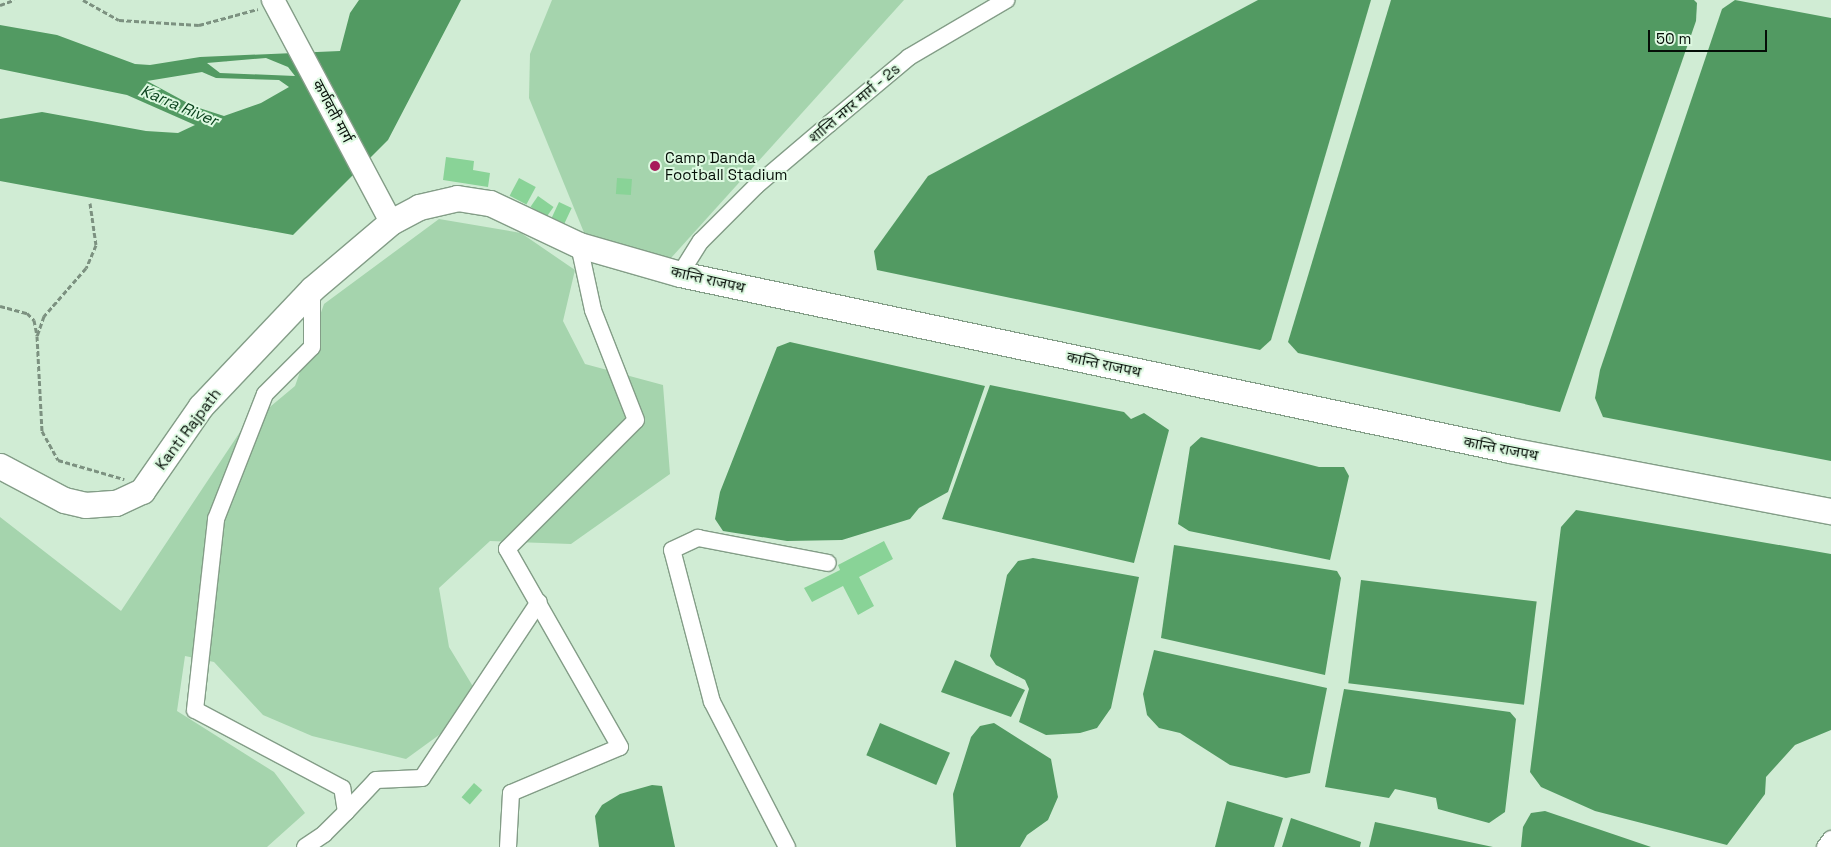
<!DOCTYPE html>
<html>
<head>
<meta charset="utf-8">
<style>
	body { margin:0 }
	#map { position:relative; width:1831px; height:847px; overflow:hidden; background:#d0ecd4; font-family:"Space Grotesk","Noto Sans Devanagari",sans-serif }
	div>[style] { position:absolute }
	.green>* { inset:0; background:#a5d4ad }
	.water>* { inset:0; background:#529a62; transform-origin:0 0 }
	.building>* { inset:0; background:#89d397; transform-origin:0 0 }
	.path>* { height:3px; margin-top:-1.5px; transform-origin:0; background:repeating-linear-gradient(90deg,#7c9180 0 5px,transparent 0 7.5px) }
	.roads { filter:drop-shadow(1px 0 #839d87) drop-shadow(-1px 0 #839d87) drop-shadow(0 1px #839d87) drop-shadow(0 -1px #839d87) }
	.street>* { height:16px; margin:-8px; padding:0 8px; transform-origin:8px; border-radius:8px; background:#fff }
	.secondary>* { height:22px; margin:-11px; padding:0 11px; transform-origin:11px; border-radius:11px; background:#fff }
	.primary>* { height:25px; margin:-12.5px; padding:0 12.5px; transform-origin:12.5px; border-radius:12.5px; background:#fff }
	.dots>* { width:14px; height:14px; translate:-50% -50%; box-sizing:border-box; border:2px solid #ddf9e1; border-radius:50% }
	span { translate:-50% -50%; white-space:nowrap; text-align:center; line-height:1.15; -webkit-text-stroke:4px #ddf9e1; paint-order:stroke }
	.street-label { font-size:15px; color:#050e07 }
	.poi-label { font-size:15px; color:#050e07 }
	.left { translate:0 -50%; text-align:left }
	.water-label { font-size:16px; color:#063f1a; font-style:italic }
	.scale { position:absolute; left:1648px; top:30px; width:119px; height:22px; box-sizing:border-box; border:2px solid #050e07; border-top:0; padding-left:6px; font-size:15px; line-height:18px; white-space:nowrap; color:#050e07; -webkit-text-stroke:4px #ddf9e1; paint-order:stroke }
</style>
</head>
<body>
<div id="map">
	<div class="green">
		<i style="clip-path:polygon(552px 0,904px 0,671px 258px,585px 235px,529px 98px,530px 54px)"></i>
		<i style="clip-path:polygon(439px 219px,521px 233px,575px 270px,563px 321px,585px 364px,663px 385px,670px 474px,571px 544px,490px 541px,439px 588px,449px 647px,483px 703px,406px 759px,312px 736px,263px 715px,214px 662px,185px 656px,177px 711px,274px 772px,305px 813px,267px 847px,0 847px,0 517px,121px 611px,240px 432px,295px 386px,324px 304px)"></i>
	</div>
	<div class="water">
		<i style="clip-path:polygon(evenodd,359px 0,461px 0,388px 140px,293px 235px,0 181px,0 119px,42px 112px,146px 131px,178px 133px,195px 125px,127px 95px,0 69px,0 25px,57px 35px,135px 64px,150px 65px,200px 57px,340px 51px,350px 13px,359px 0,266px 58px,288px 67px,295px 76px,220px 73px,207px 63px,266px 58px,359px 0,202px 72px,216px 78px,279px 80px,289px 87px,261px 103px,224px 116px,193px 106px,147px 81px,202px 72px)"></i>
		<i style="clip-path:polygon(1258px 0,1371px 0,1271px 340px,1260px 350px,877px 270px,874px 251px,928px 176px)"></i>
		<i style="clip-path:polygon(1391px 0,1694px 0,1697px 3px,1696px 21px,1560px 412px,1298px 353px,1288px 342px)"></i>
		<i style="clip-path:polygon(1735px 0,1831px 18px,1831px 461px,1603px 417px,1595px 398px,1600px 370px,1722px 9px)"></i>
		<i style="clip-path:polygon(790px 342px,985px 386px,948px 492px,919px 508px,910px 519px,842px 540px,787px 541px,723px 531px,715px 519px,720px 492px,777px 347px)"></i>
		<i style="clip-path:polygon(990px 385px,1124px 412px,1131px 419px,1144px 413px,1169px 430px,1134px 563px,942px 519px)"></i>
		<i style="clip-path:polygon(1201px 437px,1319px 467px,1344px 467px,1349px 476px,1330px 560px,1189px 531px,1178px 524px,1190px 447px)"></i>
		<i style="clip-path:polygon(1576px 510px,1831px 554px,1831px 730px,1795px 745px,1766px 777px,1765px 794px,1727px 845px,1595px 811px,1541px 787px,1530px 772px,1561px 527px)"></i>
		<i style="clip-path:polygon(1174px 545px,1337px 571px,1341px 578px,1325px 675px,1161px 638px)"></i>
		<i style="clip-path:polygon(1033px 558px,1139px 577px,1111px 708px,1097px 728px,1080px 733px,1046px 735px,1019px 722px,1029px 689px,1025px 680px,996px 665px,990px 656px,1007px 575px,1018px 561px)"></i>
		<i style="left:1361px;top:580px;width:177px;height:104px;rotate:7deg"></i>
		<i style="clip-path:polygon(1154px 650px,1327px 688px,1310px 773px,1286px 778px,1230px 765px,1180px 733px,1159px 728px,1147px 715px,1143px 694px)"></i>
		<i style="clip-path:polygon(955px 660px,1025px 690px,1011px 717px,941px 692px)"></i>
		<i style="clip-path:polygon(1344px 689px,1510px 712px,1516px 719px,1505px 812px,1489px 823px,1438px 809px,1436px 798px,1395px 789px,1389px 798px,1325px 787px)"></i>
		<i style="left:880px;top:723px;width:76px;height:35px;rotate:23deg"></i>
		<i style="clip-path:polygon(994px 723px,1051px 759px,1058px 797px,1048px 820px,1027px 835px,1020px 847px,956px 847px,953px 794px,971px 737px,980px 726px)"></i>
		<i style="clip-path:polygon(652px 785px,662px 786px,675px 847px,599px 847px,595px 816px,602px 805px,620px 794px)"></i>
		<i style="clip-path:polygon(1227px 801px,1283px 818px,1274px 847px,1215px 847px)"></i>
		<i style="clip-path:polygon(1545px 811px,1651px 847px,1521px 847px,1523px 827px,1531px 813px)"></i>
		<i style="clip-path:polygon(1291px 818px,1361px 842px,1360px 847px,1282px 847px)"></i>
		<i style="clip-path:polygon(1375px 822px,1493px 847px,1369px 847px)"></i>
	</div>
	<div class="building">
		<i style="clip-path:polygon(446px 157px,474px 161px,473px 170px,490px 173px,488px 187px,443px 180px)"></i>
		<i style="left:519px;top:178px;width:19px;height:20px;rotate:28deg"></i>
		<i style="left:617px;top:178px;width:15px;height:16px;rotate:4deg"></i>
		<i style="left:538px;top:196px;width:19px;height:13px;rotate:35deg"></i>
		<i style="left:559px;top:202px;width:14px;height:17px;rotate:25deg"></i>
		<i style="clip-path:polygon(884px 541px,893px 559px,859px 577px,874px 606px,858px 615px,843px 586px,812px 602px,804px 588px,840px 570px,838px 565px)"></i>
		<i style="left:474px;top:783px;width:11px;height:19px;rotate:41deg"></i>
	</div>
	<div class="path">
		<i style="left:83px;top:0;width:41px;rotate:29.1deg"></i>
		<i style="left:119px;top:20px;width:80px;rotate:3.6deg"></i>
		<i style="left:199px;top:25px;width:61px;rotate:-15.2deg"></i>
		<i style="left:0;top:5px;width:15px;rotate:-20deg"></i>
		<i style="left:90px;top:203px;width:42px;rotate:81.9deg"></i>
		<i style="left:96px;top:245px;width:25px;rotate:113deg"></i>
		<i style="left:86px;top:268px;width:64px;rotate:131.2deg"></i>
		<i style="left:44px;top:316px;width:21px;rotate:109deg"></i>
		<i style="left:37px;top:336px;width:95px;rotate:87deg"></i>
		<i style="left:42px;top:431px;width:33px;rotate:61deg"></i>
		<i style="left:58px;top:460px;width:69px;rotate:16.1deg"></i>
		<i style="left:0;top:306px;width:28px;rotate:15deg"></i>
		<i style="left:27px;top:313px;width:10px;rotate:45deg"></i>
		<i style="left:34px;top:320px;width:16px;rotate:79deg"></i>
	</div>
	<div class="roads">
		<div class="street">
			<i style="left:680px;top:274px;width:39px;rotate:-58deg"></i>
			<i style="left:701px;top:241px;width:78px;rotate:-45deg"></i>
			<i style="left:756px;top:186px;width:96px;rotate:-40.3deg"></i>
			<i style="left:829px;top:124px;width:104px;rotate:-39.9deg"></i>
			<i style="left:909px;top:57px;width:113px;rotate:-30.4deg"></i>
			<i style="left:346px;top:812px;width:44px;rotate:-46.8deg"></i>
			<i style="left:376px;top:780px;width:46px;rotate:-2.5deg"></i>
			<i style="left:422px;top:778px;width:211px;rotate:-56.4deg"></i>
			<i style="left:305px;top:847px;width:23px;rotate:-34deg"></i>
			<i style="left:324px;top:834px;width:31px;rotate:-45deg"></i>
			<i style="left:346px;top:812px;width:24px;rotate:-99deg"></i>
			<i style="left:342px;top:788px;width:166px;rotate:-152deg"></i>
			<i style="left:195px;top:710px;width:192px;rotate:-83.7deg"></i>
			<i style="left:216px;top:519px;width:134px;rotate:-68.6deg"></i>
			<i style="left:265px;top:394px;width:66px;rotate:-45deg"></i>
			<i style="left:312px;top:347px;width:58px;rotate:-90deg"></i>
			<i style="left:508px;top:847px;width:54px;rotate:-86.8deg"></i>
			<i style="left:511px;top:793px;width:118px;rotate:-22.9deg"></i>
			<i style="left:620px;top:747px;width:228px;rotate:-119.7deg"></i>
			<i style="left:507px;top:549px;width:182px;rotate:-45deg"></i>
			<i style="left:636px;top:420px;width:118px;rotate:-111.4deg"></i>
			<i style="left:593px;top:310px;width:66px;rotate:-102.2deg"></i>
			<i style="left:787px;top:847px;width:163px;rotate:-117.3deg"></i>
			<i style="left:712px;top:702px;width:157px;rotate:-104.7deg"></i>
			<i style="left:672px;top:550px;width:29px;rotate:-25deg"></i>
			<i style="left:698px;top:538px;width:132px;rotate:10.9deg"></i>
			<i style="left:1825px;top:847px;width:10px;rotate:-53deg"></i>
		</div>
		<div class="secondary">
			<i style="left:273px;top:0;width:251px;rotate:62deg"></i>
		</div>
		<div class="primary">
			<i style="left:0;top:466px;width:72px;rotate:28deg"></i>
			<i style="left:64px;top:500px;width:22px;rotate:13deg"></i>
			<i style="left:85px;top:505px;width:31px;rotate:-4deg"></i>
			<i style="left:116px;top:503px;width:29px;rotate:-25deg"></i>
			<i style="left:142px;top:491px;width:103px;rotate:-55.2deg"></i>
			<i style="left:201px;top:406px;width:161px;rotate:-46.5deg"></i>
			<i style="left:312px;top:289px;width:104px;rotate:-40.3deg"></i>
			<i style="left:391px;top:222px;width:32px;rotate:-28deg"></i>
			<i style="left:419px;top:207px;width:39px;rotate:-13deg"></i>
			<i style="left:457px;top:198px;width:33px;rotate:9deg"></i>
			<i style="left:490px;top:203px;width:98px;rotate:25.3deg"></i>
			<i style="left:579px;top:245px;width:105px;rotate:16deg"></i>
			<i style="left:680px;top:274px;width:848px;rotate:11.97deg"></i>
			<i style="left:1510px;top:450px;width:327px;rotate:10.8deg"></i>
		</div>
	</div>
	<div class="dots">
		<i style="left:655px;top:166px;background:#a71a5b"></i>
	</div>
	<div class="street-label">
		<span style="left:854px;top:103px;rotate:-40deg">शान्ति नगर मार्ग - 2s</span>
		<span style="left:333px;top:111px;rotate:62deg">कर्णवती मार्ग</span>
		<span style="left:708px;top:279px;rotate:13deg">कान्ति राजपथ</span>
		<span style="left:1104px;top:364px;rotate:12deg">कान्ति राजपथ</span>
		<span style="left:188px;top:429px;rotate:-53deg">Kanti Rajpath</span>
		<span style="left:1501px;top:448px;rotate:11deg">कान्ति राजपथ</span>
	</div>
	<div class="poi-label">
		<span class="left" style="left:665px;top:166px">Camp Danda<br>Football Stadium</span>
	</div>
	<div class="water-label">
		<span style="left:179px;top:106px;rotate:23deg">Karra River</span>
	</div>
	<div class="scale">50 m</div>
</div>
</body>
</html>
